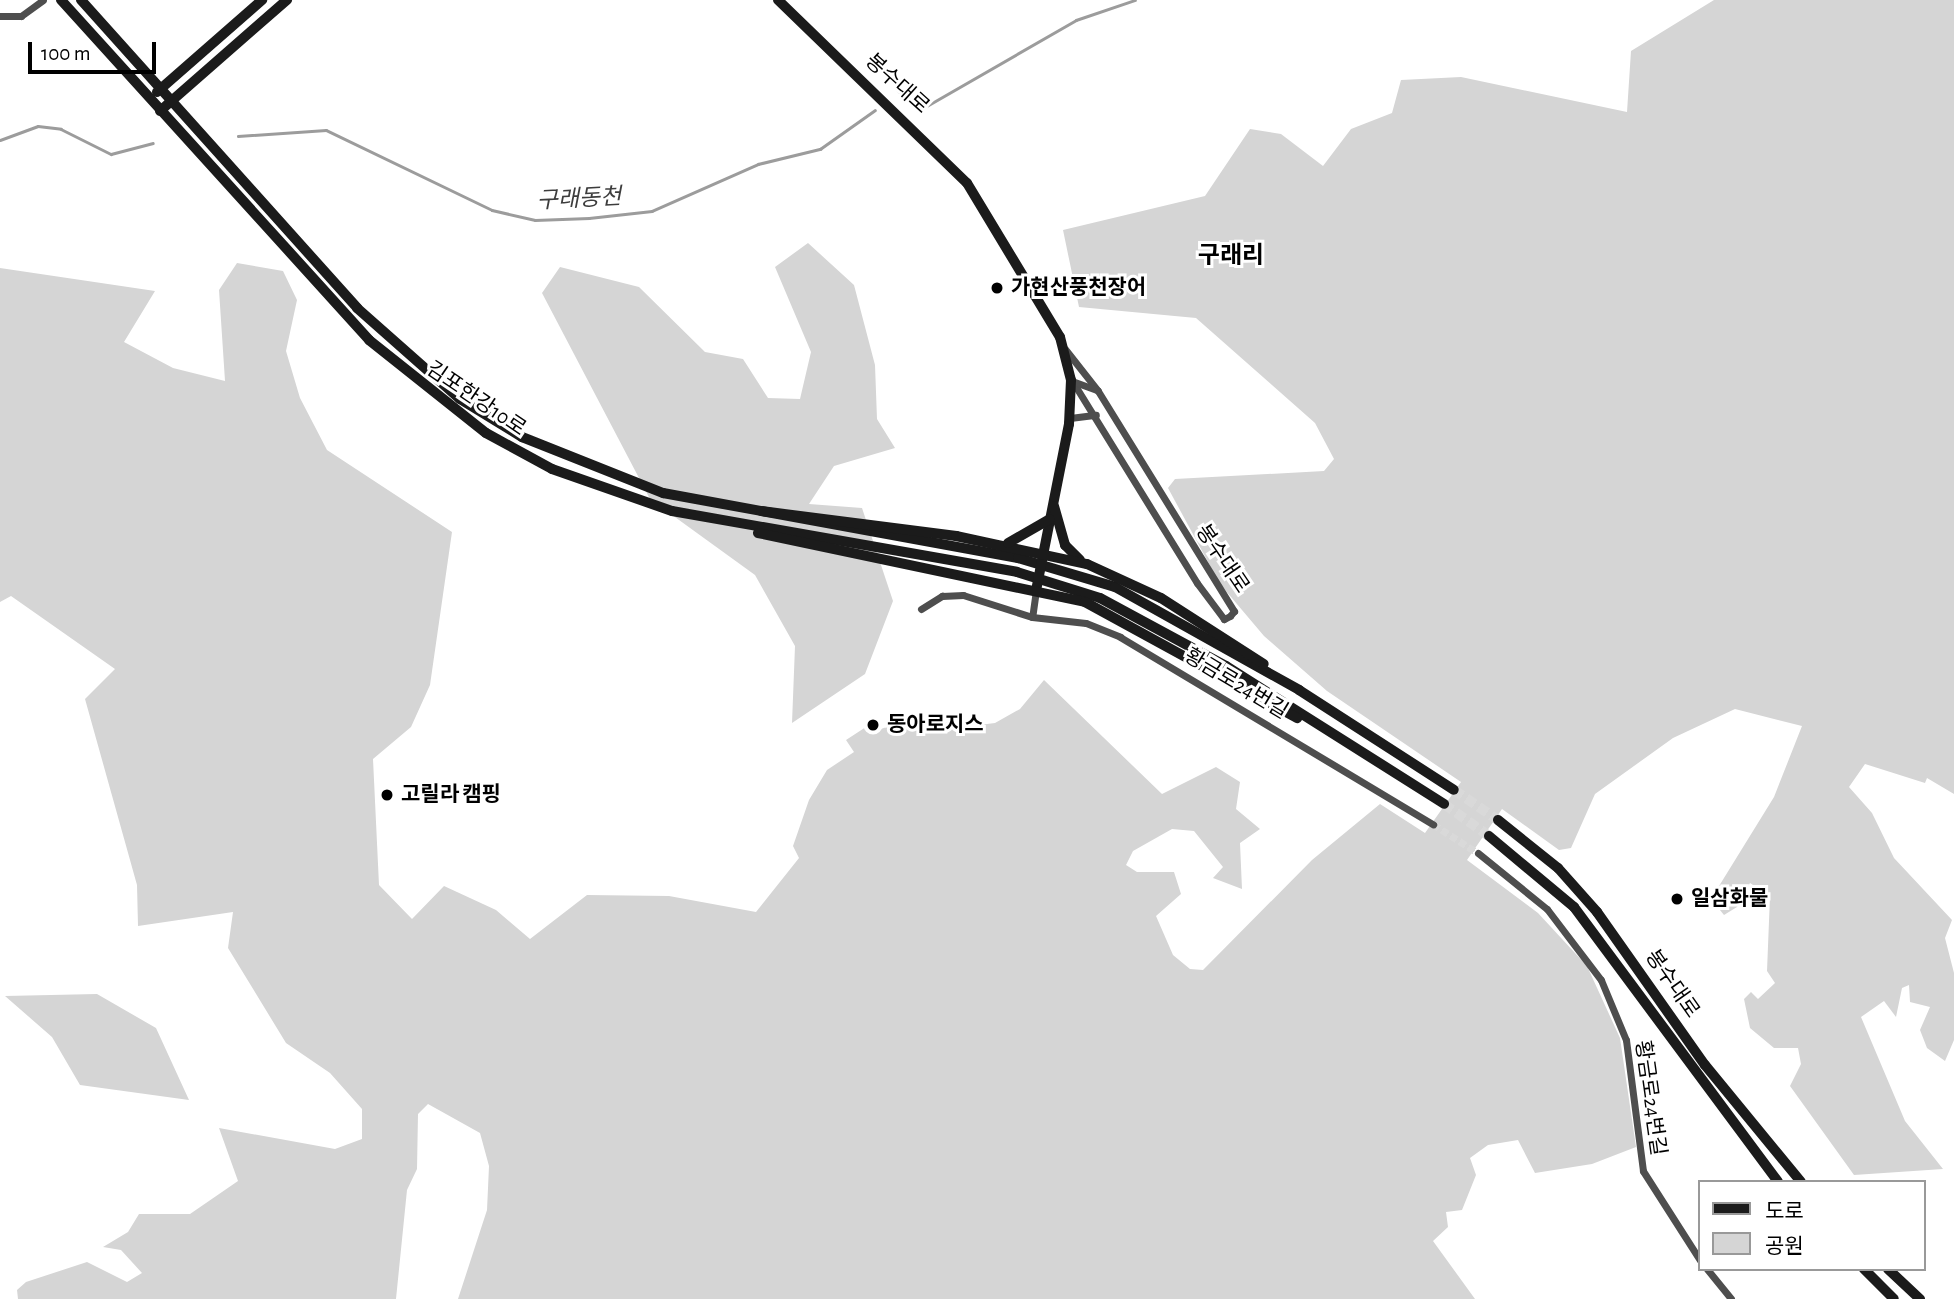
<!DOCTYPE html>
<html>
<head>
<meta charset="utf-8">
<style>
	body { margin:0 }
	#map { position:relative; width:1954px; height:1299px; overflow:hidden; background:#fff; font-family:"Alegreya Sans","Noto Sans KR",sans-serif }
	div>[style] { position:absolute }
	.green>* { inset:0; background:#d5d5d5 }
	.stream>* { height:2.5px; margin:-1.25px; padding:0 1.25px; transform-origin:1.25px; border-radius:1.25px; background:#9c9c9c }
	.street-tunnel>* { height:7px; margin-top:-3.5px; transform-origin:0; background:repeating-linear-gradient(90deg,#d9d9d9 0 7px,transparent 0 10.5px) }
	.secondary-tunnel>* { height:10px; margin-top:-5px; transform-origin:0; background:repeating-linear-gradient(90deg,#d9d9d9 0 10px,transparent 0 15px) }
	.street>* { height:7px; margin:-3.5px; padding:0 3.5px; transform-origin:3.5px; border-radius:3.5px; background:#4e4e4e }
	.secondary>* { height:10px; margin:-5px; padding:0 5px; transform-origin:5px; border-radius:5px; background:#1b1b1b }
	.dots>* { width:19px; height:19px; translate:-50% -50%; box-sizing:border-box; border:4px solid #fff; border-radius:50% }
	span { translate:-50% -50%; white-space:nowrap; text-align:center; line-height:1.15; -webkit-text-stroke:6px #fff; paint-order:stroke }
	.street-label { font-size:21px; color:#000 }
	.poi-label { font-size:21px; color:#000; font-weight:700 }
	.left { translate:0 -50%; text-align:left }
	.water-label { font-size:23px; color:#3d3d3d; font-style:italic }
	.quarter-label { font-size:24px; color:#000; font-weight:700 }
	.legend { position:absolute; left:1698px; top:1180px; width:228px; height:91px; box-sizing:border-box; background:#fff; border:2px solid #999; margin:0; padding:9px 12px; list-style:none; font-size:21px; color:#000 }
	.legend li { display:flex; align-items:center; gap:14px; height:35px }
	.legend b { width:35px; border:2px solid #999 }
	.scale { position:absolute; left:28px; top:42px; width:128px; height:32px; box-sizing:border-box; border:4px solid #000; border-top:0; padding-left:9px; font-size:21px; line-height:24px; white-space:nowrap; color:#000; -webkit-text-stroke:5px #fff; paint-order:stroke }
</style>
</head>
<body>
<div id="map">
	<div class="green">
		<i style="clip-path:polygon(1714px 0,1954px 0,1954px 794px,1927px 778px,1925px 783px,1865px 764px,1849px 787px,1872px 813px,1894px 858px,1952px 920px,1945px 938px,1954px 973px,1954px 1040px,1945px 1061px,1927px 1048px,1920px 1030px,1930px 1007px,1910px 1002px,1909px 985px,1902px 988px,1896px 1017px,1884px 1001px,1861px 1017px,1905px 1121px,1943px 1169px,1854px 1175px,1790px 1086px,1801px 1064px,1798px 1048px,1774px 1048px,1750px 1028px,1744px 999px,1751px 992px,1758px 999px,1775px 983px,1767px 971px,1770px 896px,1750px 883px,1737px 907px,1724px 915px,1711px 899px,1774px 797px,1802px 726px,1735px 709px,1673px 738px,1595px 794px,1571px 848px,1559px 850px,1502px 809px,1467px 860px,1538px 913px,1587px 966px,1620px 1038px,1636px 1147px,1592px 1164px,1535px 1173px,1518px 1140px,1488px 1145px,1470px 1158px,1476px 1175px,1462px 1210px,1446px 1212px,1448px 1227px,1433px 1241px,1475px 1299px,458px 1299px,487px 1210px,489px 1166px,480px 1133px,428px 1104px,418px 1114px,417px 1169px,407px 1190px,396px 1299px,18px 1299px,17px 1290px,26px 1282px,87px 1262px,127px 1282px,142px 1273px,121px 1250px,103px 1247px,128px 1232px,139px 1214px,190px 1214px,238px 1181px,219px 1128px,335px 1149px,362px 1139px,362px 1109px,330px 1073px,286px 1043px,228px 948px,233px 912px,138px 926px,137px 885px,85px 699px,115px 669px,11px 596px,0 602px,0 268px,155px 291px,124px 342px,173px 368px,225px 381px,219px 290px,237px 263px,283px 271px,297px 300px,286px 351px,300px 398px,327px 450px,452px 532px,430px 685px,411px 727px,373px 759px,379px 885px,412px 919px,444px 886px,496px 910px,530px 939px,587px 895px,669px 896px,756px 912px,799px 858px,793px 846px,809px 800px,827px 770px,854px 752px,846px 740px,869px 725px,875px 731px,919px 716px,924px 725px,952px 722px,955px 728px,995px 723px,1020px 709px,1044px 680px,1162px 794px,1216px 767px,1240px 782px,1236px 809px,1260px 829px,1240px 843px,1242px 889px,1213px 878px,1223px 867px,1194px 831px,1172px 829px,1133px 851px,1126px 865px,1137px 872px,1174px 872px,1181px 894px,1156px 916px,1173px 955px,1190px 969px,1203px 970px,1312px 860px,1380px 804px,1425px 833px,1461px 782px,1327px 691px,1264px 636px,1220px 584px,1168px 488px,1175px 479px,1324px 471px,1334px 459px,1315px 423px,1196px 318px,1079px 307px,1063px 230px,1205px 196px,1250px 129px,1281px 134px,1323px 166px,1351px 129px,1392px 113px,1401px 80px,1461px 77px,1627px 112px,1631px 51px)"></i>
		<i style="clip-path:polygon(808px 243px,854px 285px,875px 365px,877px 419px,895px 448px,834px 466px,809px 504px,862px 508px,893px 601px,865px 674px,792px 723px,795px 646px,755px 575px,650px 499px,542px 293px,560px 267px,639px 287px,705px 352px,743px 359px,768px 398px,800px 399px,811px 352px,775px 267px)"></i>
		<i style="clip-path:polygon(97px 994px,156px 1028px,189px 1100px,80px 1085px,52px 1037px,5px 996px)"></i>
	</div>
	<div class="stream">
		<i style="left:898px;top:90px;width:29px;rotate:46deg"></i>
		<i style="left:918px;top:111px;width:182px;rotate:-29.9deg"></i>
		<i style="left:1076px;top:20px;width:62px;rotate:-18.7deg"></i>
		<i style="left:238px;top:136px;width:88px;rotate:-3.9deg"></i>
		<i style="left:326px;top:130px;width:184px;rotate:25.7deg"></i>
		<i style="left:492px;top:210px;width:44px;rotate:13.1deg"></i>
		<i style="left:535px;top:220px;width:54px;rotate:-2.1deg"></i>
		<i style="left:589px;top:218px;width:63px;rotate:-6.3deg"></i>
		<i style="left:652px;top:211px;width:116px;rotate:-23.9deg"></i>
		<i style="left:758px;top:164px;width:64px;rotate:-13.6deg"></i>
		<i style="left:820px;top:149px;width:67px;rotate:-35.3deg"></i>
		<i style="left:0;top:140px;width:40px;rotate:-20.2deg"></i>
		<i style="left:38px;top:126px;width:23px;rotate:7deg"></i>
		<i style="left:61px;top:129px;width:56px;rotate:26.6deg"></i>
		<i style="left:111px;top:154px;width:43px;rotate:-14.7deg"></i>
	</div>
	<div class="street-tunnel">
		<i style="left:1433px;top:824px;width:54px;rotate:32.8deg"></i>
	</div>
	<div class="secondary-tunnel">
		<i style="left:1454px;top:790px;width:53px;rotate:34.3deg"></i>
		<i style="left:1444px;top:804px;width:55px;rotate:35.4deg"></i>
	</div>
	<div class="street">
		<i style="left:0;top:16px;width:21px"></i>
		<i style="left:21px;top:16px;width:27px;rotate:-36deg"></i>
		<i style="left:1065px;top:349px;width:53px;rotate:51.8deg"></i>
		<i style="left:1098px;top:391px;width:259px;rotate:58.3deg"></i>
		<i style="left:1234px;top:611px;width:6px;rotate:129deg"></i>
		<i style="left:1230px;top:616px;width:7px;rotate:153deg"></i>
		<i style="left:1224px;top:619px;width:45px;rotate:-126.9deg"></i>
		<i style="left:1197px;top:583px;width:238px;rotate:-121.7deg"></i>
		<i style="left:1072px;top:381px;width:27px;rotate:20deg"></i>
		<i style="left:1070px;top:418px;width:26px;rotate:-7deg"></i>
		<i style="left:1036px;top:590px;width:27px;rotate:98deg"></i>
		<i style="left:1032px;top:617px;width:54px;rotate:6.3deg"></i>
		<i style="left:1086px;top:623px;width:37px;rotate:22deg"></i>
		<i style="left:1120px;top:637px;width:365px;rotate:30.9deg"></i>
		<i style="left:921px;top:609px;width:25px;rotate:-32deg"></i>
		<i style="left:942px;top:596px;width:21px;rotate:-3deg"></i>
		<i style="left:963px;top:595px;width:72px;rotate:17.7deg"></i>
		<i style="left:1478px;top:853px;width:89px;rotate:39.1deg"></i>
		<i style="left:1547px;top:909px;width:89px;rotate:52.7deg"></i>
		<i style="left:1601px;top:980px;width:65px;rotate:67.4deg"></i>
		<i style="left:1626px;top:1040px;width:132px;rotate:82.6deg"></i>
		<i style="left:1643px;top:1171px;width:106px;rotate:57.4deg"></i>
		<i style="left:1707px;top:1269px;width:38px;rotate:51deg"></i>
	</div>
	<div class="secondary">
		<i style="left:61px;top:0;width:459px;rotate:47.8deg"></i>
		<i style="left:369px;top:340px;width:149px;rotate:38.5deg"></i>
		<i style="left:486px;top:433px;width:75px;rotate:28.6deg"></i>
		<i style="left:552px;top:469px;width:127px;rotate:19.3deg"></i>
		<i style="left:672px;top:511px;width:350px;rotate:10deg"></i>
		<i style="left:1017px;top:572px;width:87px;rotate:17.4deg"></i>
		<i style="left:1100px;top:598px;width:143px;rotate:28.4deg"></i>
		<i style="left:1226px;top:666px;width:258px;rotate:32.3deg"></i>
		<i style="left:81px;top:0;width:414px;rotate:48.1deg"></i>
		<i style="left:357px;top:308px;width:137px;rotate:41.5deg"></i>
		<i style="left:460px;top:399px;width:73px;rotate:31.5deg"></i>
		<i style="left:522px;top:437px;width:152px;rotate:21.7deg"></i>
		<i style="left:663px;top:493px;width:361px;rotate:10.4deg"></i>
		<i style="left:1018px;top:558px;width:101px;rotate:16.6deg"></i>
		<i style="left:1115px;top:587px;width:211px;rotate:29.2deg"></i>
		<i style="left:1299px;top:690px;width:184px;rotate:32.8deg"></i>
		<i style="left:778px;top:0;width:263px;rotate:44.1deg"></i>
		<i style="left:967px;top:183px;width:180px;rotate:58.9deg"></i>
		<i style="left:1060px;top:337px;width:44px;rotate:75.7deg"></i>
		<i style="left:1071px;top:380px;width:44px;rotate:92.6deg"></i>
		<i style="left:1069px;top:424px;width:169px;rotate:101.2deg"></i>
		<i style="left:157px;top:92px;width:140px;rotate:-41.2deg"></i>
		<i style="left:160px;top:111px;width:169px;rotate:-41.2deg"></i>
		<i style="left:1054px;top:506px;width:41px;rotate:74.2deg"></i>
		<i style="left:1065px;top:545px;width:21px;rotate:45deg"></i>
		<i style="left:761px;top:511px;width:197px;rotate:7.3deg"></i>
		<i style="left:956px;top:536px;width:134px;rotate:12.1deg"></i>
		<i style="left:1087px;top:564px;width:81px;rotate:24.7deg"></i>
		<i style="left:1161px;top:598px;width:122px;rotate:32.7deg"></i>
		<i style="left:758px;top:533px;width:334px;rotate:11.9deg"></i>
		<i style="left:1085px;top:602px;width:242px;rotate:28.7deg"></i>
		<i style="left:1008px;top:543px;width:48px;rotate:-29.7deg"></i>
		<i style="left:1498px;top:820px;width:77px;rotate:38.7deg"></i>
		<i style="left:1558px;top:868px;width:59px;rotate:48.4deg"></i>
		<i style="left:1597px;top:912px;width:187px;rotate:54.8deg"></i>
		<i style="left:1705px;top:1065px;width:151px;rotate:50.6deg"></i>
		<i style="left:1489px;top:836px;width:111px;rotate:39.9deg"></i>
		<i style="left:1574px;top:907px;width:342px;rotate:53.4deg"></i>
		<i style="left:1864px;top:1269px;width:42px;rotate:45deg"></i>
		<i style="left:1888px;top:1269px;width:44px;rotate:43.2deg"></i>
	</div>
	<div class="dots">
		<i style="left:997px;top:288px;background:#000"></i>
		<i style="left:873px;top:725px;background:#000"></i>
		<i style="left:387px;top:795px;background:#000"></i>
		<i style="left:1677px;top:899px;background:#000"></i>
	</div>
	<div class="street-label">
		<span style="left:897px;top:84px;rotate:42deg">봉수대로</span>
		<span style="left:476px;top:399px;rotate:34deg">김포한강10로</span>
		<span style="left:1222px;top:559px;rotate:56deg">봉수대로</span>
		<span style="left:1236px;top:684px;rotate:31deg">황금로24번길</span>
		<span style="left:1672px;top:984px;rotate:55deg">봉수대로</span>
		<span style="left:1650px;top:1098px;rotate:82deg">황금로24번길</span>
	</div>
	<div class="poi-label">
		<span class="left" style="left:1011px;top:288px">가현산풍천장어</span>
		<span class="left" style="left:887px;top:725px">동아로지스</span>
		<span class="left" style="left:401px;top:795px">고릴라 캠핑</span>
		<span class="left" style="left:1691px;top:899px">일삼화물</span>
	</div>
	<div class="water-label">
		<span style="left:579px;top:200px;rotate:-3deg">구래동천</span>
	</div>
	<div class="quarter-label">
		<span style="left:1231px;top:257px">구래리</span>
	</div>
	<ul class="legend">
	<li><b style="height:9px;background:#1b1b1b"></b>도로</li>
	<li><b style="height:19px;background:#d5d5d5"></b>공원</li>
	</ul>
	<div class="scale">100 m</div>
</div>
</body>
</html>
